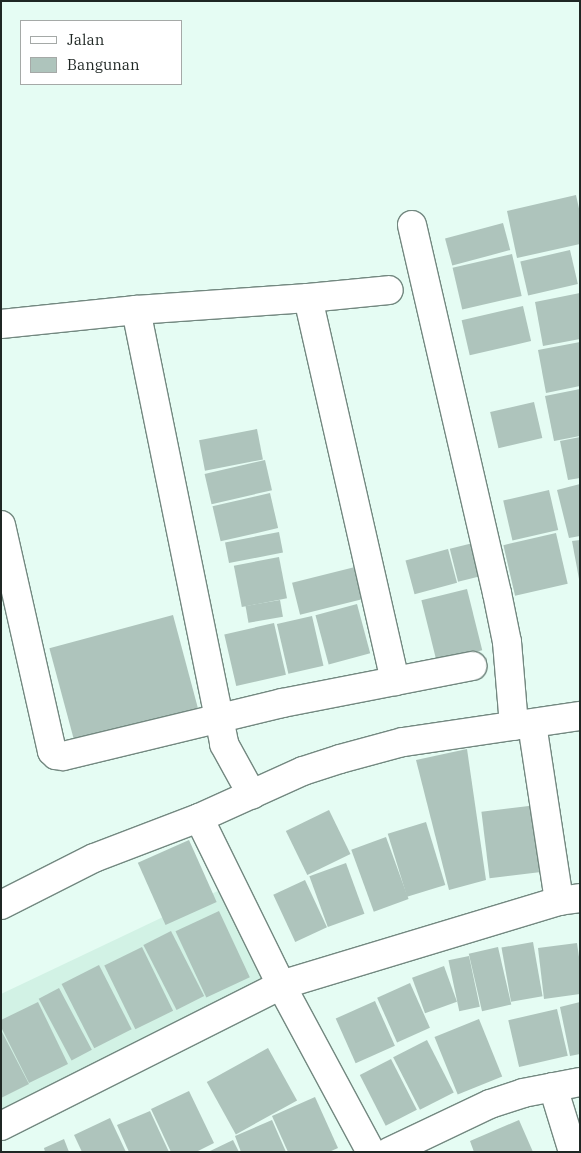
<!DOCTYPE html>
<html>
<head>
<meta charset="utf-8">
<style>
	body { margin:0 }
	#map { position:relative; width:581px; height:1153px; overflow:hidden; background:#e5fcf3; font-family:"IBM Plex Serif",serif }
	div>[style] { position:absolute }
	.built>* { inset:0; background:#d2f2e5 }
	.building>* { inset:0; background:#aec4bc; transform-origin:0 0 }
	.roads { filter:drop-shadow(1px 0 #738880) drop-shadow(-1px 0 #738880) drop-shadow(0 1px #738880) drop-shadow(0 -1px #738880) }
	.street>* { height:28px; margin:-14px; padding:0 14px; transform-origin:14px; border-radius:14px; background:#fff }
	span { translate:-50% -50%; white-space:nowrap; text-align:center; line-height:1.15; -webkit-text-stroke:4px #fff; paint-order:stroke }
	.frame { position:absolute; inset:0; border:2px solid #1f2724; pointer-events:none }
	.legend { position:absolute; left:20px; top:20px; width:162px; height:65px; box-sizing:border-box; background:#fff; border:1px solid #a5a9a7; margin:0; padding:6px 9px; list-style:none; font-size:15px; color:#1f2724 }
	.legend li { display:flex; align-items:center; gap:10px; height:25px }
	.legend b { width:25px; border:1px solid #a5a9a7 }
</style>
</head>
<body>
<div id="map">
	<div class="built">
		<i style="clip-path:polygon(243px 879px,278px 977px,1px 1116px,1px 994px)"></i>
	</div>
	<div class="building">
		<i style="clip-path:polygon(576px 195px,580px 213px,580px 244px,517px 258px,507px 211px)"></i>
		<i style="left:503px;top:223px;width:28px;height:60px;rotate:75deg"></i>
		<i style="left:570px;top:250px;width:35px;height:51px;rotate:77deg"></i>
		<i style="left:512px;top:254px;width:43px;height:61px;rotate:77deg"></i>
		<i style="clip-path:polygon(580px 293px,580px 339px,543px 346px,535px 302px)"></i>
		<i style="left:523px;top:306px;width:36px;height:63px;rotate:77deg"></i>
		<i style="clip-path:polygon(580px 342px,580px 386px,546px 393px,538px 350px)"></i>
		<i style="clip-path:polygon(580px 389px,580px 436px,554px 441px,545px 396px)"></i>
		<i style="left:534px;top:402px;width:37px;height:45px;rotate:77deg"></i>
		<i style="left:257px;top:429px;width:31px;height:59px;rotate:79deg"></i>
		<i style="clip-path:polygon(580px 437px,580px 478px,568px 480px,560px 441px)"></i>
		<i style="left:265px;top:460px;width:31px;height:62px;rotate:77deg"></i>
		<i style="clip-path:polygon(580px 484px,580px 536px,569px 538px,557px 490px)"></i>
		<i style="left:549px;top:490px;width:41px;height:47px;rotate:77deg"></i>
		<i style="left:270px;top:493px;width:36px;height:59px;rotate:77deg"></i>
		<i style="left:279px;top:532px;width:21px;height:55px;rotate:79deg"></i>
		<i style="left:556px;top:533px;width:52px;height:54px;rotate:77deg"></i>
		<i style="clip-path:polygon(580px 540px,580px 578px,579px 579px,572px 541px)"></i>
		<i style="left:477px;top:542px;width:34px;height:28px;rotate:76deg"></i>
		<i style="left:448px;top:549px;width:35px;height:44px;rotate:75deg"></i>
		<i style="left:279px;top:557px;width:42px;height:46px;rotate:79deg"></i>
		<i style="left:359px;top:566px;width:33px;height:69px;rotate:76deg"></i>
		<i style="left:467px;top:589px;width:63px;height:47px;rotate:76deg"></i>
		<i style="left:280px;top:600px;width:17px;height:35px;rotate:80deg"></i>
		<i style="left:357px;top:604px;width:51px;height:43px;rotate:75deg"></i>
		<i style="left:173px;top:615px;width:99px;height:128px;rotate:75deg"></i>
		<i style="left:312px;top:616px;width:51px;height:36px;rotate:77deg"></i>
		<i style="left:274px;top:623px;width:53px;height:51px;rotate:77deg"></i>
		<i style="clip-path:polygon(467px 749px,486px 880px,449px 890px,416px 760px)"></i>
		<i style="left:537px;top:805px;width:67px;height:56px;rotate:83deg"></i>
		<i style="left:329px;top:810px;width:49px;height:48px;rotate:64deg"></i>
		<i style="left:426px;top:822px;width:66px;height:40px;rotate:73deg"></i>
		<i style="left:386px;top:837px;width:66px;height:37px;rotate:70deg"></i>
		<i style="left:189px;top:840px;width:68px;height:56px;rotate:66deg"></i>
		<i style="left:346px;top:863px;width:54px;height:39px;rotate:70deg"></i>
		<i style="left:305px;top:880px;width:52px;height:35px;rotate:65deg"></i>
		<i style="left:219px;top:911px;width:73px;height:48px;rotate:65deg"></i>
		<i style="left:171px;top:931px;width:73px;height:31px;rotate:63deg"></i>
		<i style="left:533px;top:942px;width:55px;height:32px;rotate:80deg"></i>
		<i style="clip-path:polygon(577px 943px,580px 964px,580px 994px,544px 999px,538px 948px)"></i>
		<i style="left:142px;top:947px;width:71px;height:42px;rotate:64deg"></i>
		<i style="left:498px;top:947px;width:59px;height:30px;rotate:77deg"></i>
		<i style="left:469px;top:956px;width:52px;height:21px;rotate:78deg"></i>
		<i style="left:99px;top:965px;width:72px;height:42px;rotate:63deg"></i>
		<i style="left:444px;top:966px;width:38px;height:34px;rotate:70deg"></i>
		<i style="left:410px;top:983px;width:49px;height:36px;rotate:66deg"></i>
		<i style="left:59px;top:988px;width:70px;height:23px;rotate:62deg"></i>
		<i style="left:375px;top:1001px;width:49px;height:43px;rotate:66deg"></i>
		<i style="clip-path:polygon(38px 1002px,68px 1064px,29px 1083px,1px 1027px,1px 1020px)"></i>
		<i style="clip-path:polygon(580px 1002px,580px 1054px,570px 1056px,560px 1007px)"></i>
		<i style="left:557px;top:1009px;width:48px;height:50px;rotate:77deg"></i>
		<i style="left:479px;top:1019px;width:62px;height:48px;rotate:68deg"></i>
		<i style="clip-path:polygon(1px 1030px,29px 1084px,1px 1098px)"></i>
		<i style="left:427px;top:1040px;width:59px;height:38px;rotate:63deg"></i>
		<i style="left:268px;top:1048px;width:60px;height:70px;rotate:61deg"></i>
		<i style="left:391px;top:1059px;width:57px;height:35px;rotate:63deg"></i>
		<i style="clip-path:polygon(189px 1091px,214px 1143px,196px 1152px,171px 1152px,151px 1109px)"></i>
		<i style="clip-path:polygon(315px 1097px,338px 1148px,329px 1152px,288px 1152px,272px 1116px)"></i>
		<i style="clip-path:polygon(150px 1111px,169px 1152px,129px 1152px,117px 1125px)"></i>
		<i style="clip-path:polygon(110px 1118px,126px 1152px,82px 1152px,74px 1135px)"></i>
		<i style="clip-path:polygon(272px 1120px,286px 1152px,241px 1152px,235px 1136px)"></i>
		<i style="clip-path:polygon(519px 1120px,533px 1152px,474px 1152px,470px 1141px)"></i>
		<i style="clip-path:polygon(64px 1139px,69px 1152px,45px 1152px,44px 1148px)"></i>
		<i style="clip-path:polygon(233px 1140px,239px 1152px,208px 1152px)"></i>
	</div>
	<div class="roads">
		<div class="street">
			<i style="left:412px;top:225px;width:378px;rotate:77deg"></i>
			<i style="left:497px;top:593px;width:50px;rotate:78.5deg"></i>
			<i style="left:507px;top:642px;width:84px;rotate:85.2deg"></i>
			<i style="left:308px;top:298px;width:393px;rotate:77.2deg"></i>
			<i style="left:136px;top:310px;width:443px;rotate:78.5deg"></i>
			<i style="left:224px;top:744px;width:58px;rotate:61.2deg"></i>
			<i style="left:1px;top:324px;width:136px;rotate:-5.9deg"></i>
			<i style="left:136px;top:310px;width:172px;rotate:-4deg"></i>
			<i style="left:308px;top:298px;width:81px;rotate:-5.6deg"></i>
			<i style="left:1px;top:525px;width:232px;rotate:77.3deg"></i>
			<i style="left:52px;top:751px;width:6px;rotate:45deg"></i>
			<i style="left:56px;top:755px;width:7px;rotate:8deg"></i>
			<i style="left:63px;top:756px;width:225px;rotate:-13.6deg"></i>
			<i style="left:282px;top:703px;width:194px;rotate:-11deg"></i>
			<i style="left:532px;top:724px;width:179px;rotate:81.3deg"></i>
			<i style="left:199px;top:818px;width:186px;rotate:63.8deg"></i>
			<i style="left:281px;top:985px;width:190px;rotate:61.7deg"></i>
			<i style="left:1px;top:905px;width:104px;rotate:-26.8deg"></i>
			<i style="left:94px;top:858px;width:112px;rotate:-20.9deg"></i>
			<i style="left:199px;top:818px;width:114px;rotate:-24.3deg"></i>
			<i style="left:303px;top:771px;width:39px;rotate:-18deg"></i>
			<i style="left:340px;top:759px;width:65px;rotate:-15.1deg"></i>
			<i style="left:403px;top:742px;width:179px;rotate:-8.4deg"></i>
			<i style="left:553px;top:1087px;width:68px;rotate:72.9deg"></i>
			<i style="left:1px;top:1126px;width:313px;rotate:-26.7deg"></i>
			<i style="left:281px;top:985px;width:290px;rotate:-16.8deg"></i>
			<i style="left:559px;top:901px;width:21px;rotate:-8deg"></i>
			<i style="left:389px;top:1152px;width:112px;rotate:-25.4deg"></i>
			<i style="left:490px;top:1104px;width:35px;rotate:-18deg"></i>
			<i style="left:523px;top:1093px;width:58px;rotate:-10.9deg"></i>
		</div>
	</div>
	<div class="frame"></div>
	<ul class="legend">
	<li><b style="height:6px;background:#fff"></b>Jalan</li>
	<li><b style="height:14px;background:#aec4bc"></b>Bangunan</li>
	</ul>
</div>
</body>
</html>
